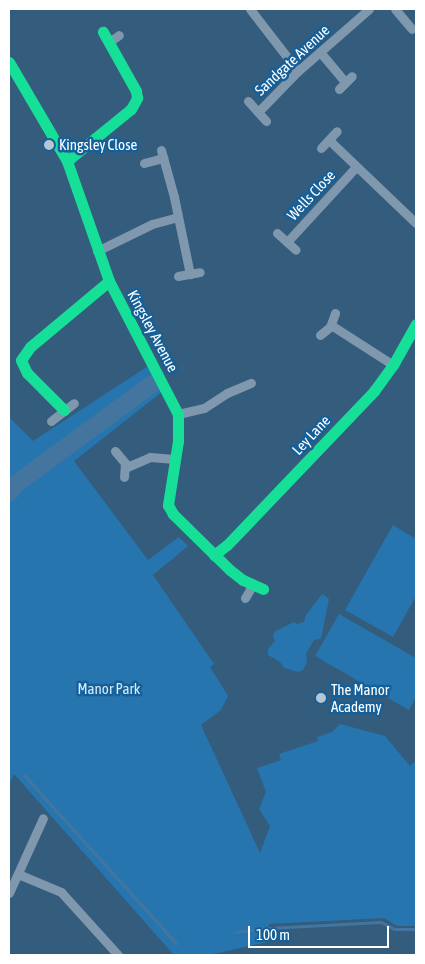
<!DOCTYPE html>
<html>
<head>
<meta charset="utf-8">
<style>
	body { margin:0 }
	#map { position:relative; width:425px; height:964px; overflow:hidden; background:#345c7c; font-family:"Asap Condensed",sans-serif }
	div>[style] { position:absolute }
	.green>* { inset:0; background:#2775af }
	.stream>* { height:3px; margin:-1.5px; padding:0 1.5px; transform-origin:1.5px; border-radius:1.5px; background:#43759e }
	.river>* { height:18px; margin:-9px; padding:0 9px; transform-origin:9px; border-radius:9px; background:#43759e }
	.street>* { height:9px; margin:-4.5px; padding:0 4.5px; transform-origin:4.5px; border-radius:4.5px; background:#7f98ae }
	.fast>* { height:11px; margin:-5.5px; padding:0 5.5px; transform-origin:5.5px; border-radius:5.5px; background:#16e098 }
	.dots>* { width:14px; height:14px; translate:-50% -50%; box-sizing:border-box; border:2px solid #16609a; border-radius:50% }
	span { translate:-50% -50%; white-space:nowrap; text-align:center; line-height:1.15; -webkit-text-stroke:5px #16609a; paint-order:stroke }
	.street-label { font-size:15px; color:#fff }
	.poi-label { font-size:15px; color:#fff }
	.left { translate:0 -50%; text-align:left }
	.park-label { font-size:15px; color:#d3ebfc }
	.frame { position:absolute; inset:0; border:10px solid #fff; pointer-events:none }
	.scale { position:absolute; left:248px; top:926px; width:141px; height:22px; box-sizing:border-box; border:2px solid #fff; border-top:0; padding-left:6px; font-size:15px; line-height:18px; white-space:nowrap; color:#fff; -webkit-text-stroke:4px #16609a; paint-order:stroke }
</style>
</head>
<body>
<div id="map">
	<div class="green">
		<i style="clip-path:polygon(153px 363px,167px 388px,74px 461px,148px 560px,179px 537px,188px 546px,153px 575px,214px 664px,210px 667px,228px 696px,221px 710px,201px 725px,260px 853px,270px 826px,259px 809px,266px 792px,257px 768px,281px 760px,279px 754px,318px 741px,317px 737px,332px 732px,340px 724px,385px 736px,410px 766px,416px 761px,416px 926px,397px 926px,384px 918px,269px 924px,268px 942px,208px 955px,174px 955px,14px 774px,9px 784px,9px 417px,33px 441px)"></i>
		<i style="clip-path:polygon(393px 525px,416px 539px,416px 596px,393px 637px,345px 610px)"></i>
		<i style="clip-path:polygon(322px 594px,329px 599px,321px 639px,314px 640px,306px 654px,307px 662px,303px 670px,298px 672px,284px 668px,280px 662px,268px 655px,268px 649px,275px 641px,273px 637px,274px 632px,294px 622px,297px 624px,304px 622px,306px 615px)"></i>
		<i style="clip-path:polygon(339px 614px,416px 658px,416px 697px,409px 710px,315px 656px)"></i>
	</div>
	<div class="stream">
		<i style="left:24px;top:775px;width:227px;rotate:47.9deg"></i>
		<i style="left:236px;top:932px;width:33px;rotate:-7deg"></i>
		<i style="left:269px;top:928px;width:112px;rotate:-3.1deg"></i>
		<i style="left:381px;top:922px;width:15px;rotate:28deg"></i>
		<i style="left:394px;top:929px;width:22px"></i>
	</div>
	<div class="river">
		<i style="left:9px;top:493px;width:11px;rotate:-52deg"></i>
		<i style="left:16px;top:484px;width:169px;rotate:-36.3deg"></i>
	</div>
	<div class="street">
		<i style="left:250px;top:9px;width:78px;rotate:52.3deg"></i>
		<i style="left:395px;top:9px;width:26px;rotate:50deg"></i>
		<i style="left:109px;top:42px;width:12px;rotate:-35deg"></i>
		<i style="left:320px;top:52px;width:39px;rotate:50deg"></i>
		<i style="left:339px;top:89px;width:18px;rotate:-45deg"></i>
		<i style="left:248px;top:101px;width:27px;rotate:48deg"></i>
		<i style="left:258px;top:112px;width:57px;rotate:-45.7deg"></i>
		<i style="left:298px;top:71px;width:94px;rotate:-41.1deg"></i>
		<i style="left:329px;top:140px;width:120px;rotate:43.7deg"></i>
		<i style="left:321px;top:148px;width:23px;rotate:-47deg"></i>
		<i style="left:161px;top:150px;width:49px;rotate:74.5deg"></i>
		<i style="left:174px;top:197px;width:79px;rotate:78.3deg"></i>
		<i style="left:144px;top:163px;width:20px;rotate:-15deg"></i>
		<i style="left:277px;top:233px;width:25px;rotate:42deg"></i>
		<i style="left:287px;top:242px;width:102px;rotate:-47.4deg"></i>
		<i style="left:97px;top:251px;width:61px;rotate:-26.1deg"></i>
		<i style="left:152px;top:224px;width:27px;rotate:-15deg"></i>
		<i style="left:178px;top:276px;width:22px;rotate:-10deg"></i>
		<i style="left:331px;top:325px;width:74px;rotate:32.8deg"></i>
		<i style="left:320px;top:335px;width:13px;rotate:-39deg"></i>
		<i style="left:330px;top:327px;width:15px;rotate:-70deg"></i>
		<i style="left:178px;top:414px;width:27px;rotate:-13deg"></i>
		<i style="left:204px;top:408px;width:27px;rotate:-33deg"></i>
		<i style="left:227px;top:393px;width:26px;rotate:-23deg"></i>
		<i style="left:51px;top:421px;width:29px;rotate:-38deg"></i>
		<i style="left:115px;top:451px;width:16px;rotate:50deg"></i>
		<i style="left:125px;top:463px;width:14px;rotate:94deg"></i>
		<i style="left:127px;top:467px;width:25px;rotate:-23deg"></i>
		<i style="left:150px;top:457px;width:24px;rotate:5deg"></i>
		<i style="left:245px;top:598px;width:16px;rotate:-60deg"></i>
		<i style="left:18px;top:874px;width:47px;rotate:22.7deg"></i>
		<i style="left:61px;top:892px;width:85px;rotate:47.9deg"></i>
		<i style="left:9px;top:893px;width:82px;rotate:-65.6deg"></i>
	</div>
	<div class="fast">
		<i style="left:9px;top:62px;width:115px;rotate:59.6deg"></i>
		<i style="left:67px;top:161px;width:127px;rotate:70.7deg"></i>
		<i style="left:109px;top:281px;width:150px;rotate:62.6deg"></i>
		<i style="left:178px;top:414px;width:27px;rotate:90deg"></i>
		<i style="left:178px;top:441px;width:65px;rotate:98.9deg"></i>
		<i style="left:168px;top:505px;width:10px;rotate:61deg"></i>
		<i style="left:173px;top:514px;width:80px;rotate:44.5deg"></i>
		<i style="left:230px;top:570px;width:16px;rotate:38deg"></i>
		<i style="left:243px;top:580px;width:22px;rotate:24deg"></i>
		<i style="left:67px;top:161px;width:82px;rotate:-39.1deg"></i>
		<i style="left:131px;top:109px;width:13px;rotate:-61deg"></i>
		<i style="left:137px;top:98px;width:7px;rotate:-98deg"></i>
		<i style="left:136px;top:91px;width:68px;rotate:-119.2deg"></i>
		<i style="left:64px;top:410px;width:52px;rotate:-135deg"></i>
		<i style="left:27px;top:373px;width:14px;rotate:-115deg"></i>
		<i style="left:21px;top:360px;width:16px;rotate:-55deg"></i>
		<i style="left:30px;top:347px;width:103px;rotate:-39.9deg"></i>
		<i style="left:214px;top:555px;width:16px;rotate:-38deg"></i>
		<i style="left:227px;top:545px;width:213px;rotate:-46.3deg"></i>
		<i style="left:374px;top:391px;width:32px;rotate:-54deg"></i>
		<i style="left:393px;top:365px;width:47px;rotate:-60.7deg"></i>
	</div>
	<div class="dots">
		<i style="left:49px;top:145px;background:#b8c6d1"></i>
		<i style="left:321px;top:698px;background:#b8c6d1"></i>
	</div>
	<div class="street-label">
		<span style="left:292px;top:60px;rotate:-43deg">Sandgate Avenue</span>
		<span style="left:311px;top:195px;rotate:-47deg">Wells Close</span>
		<span style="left:153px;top:331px;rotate:62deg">Kingsley Avenue</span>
		<span style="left:311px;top:435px;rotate:-47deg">Ley Lane</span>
	</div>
	<div class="poi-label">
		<span class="left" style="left:59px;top:145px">Kingsley Close</span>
		<span class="left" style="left:331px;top:698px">The Manor<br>Academy</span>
	</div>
	<div class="park-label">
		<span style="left:109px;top:689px">Manor Park</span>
	</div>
	<div class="frame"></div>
	<div class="scale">100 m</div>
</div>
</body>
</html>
